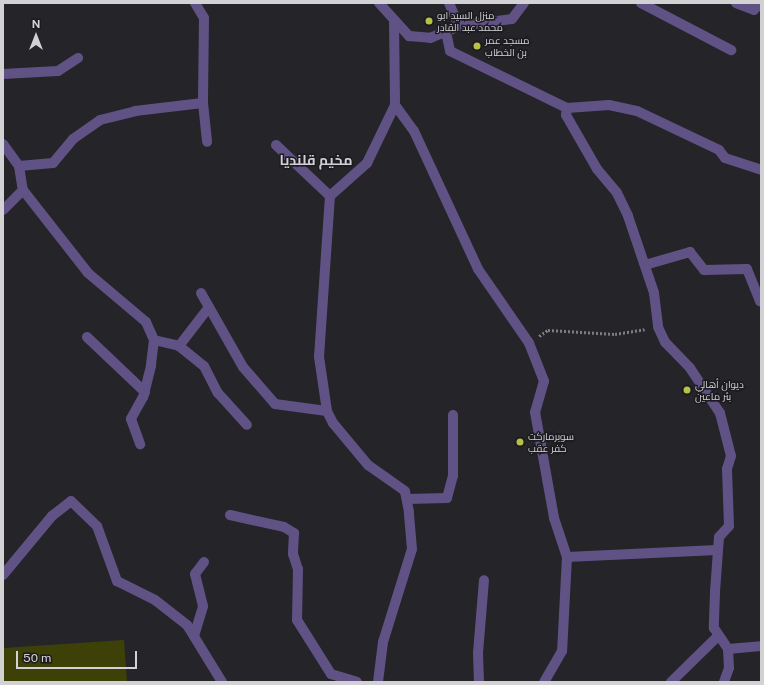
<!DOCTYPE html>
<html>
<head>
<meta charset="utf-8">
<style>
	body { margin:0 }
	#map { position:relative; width:764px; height:685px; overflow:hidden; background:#252429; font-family:"Public Sans",Cairo,sans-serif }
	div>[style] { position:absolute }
	.green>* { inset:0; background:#3d4107 }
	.path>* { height:2.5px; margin-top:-1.25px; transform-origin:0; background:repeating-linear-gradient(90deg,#7d7c80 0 2px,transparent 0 4px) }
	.minor>* { height:10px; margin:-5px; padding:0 5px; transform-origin:5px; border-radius:5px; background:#615286 }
	.dots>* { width:11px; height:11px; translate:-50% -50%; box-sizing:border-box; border:2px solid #1c1b1f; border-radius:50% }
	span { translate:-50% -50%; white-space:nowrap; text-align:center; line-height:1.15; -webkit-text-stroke:3px #1c1b1f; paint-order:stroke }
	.poi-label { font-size:10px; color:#d2d1d4 }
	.left { translate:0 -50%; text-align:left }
	.district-label { font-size:14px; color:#d1d0d6; font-weight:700 }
	.frame { position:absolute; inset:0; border:4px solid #d2d1d4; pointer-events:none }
	.north { position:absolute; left:16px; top:16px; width:40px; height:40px; -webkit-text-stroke:3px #1c1b1f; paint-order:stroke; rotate:0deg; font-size:11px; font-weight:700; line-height:16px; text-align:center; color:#d2d1d4 }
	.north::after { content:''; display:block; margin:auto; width:14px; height:18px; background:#d2d1d4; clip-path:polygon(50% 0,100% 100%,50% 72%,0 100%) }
	.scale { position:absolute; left:16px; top:651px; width:121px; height:18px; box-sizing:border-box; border:2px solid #d2d1d4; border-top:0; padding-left:5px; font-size:12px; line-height:14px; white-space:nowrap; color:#d2d1d4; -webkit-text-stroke:3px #1c1b1f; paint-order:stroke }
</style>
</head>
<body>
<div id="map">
	<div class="green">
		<i style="clip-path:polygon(124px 640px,127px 682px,3px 682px,3px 648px)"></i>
	</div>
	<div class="path">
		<i style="left:539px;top:336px;width:11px;rotate:-34deg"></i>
		<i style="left:548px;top:330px;width:67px;rotate:3.4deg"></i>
		<i style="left:615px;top:334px;width:30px;rotate:-9deg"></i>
	</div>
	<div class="minor">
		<i style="left:195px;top:3px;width:17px;rotate:59deg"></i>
		<i style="left:204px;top:18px;width:85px;rotate:90.7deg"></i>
		<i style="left:203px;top:103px;width:39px;rotate:84deg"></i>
		<i style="left:379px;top:3px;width:45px;rotate:47.7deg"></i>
		<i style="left:409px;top:36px;width:21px;rotate:5deg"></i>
		<i style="left:430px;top:38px;width:31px;rotate:-22deg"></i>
		<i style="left:459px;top:26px;width:53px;rotate:-7.5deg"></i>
		<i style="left:512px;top:19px;width:20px;rotate:-53deg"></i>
		<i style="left:449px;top:3px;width:25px;rotate:67deg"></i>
		<i style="left:641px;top:3px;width:102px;rotate:27.6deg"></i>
		<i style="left:736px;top:3px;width:19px;rotate:21deg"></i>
		<i style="left:754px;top:10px;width:9px;rotate:-49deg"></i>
		<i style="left:394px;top:20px;width:85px;rotate:89.3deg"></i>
		<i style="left:395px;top:105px;width:32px;rotate:54deg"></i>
		<i style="left:414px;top:131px;width:152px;rotate:65.1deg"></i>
		<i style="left:478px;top:269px;width:90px;rotate:55.4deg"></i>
		<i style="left:529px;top:343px;width:41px;rotate:68.5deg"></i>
		<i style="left:544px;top:381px;width:32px;rotate:106deg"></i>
		<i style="left:535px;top:412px;width:108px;rotate:79.8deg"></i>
		<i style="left:554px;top:518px;width:41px;rotate:71.6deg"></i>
		<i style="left:567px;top:557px;width:94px;rotate:93deg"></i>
		<i style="left:562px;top:651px;width:36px;rotate:120deg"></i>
		<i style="left:446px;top:32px;width:19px;rotate:78deg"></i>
		<i style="left:450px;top:51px;width:130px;rotate:26deg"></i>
		<i style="left:567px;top:108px;width:7px;rotate:98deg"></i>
		<i style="left:566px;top:115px;width:62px;rotate:60.1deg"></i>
		<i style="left:597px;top:169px;width:31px;rotate:50deg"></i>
		<i style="left:617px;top:193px;width:25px;rotate:64deg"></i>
		<i style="left:628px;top:216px;width:81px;rotate:71.3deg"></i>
		<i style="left:654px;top:293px;width:34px;rotate:83deg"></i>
		<i style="left:658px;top:327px;width:17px;rotate:65deg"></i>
		<i style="left:665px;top:342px;width:36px;rotate:46deg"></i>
		<i style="left:690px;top:368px;width:54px;rotate:56.3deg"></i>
		<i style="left:720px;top:413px;width:44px;rotate:75.7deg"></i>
		<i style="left:731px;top:456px;width:14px;rotate:107deg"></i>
		<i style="left:727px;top:469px;width:57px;rotate:88deg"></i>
		<i style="left:729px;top:526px;width:15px;rotate:132deg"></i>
		<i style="left:719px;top:537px;width:55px;rotate:94.2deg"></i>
		<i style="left:715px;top:592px;width:36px;rotate:92deg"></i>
		<i style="left:714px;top:628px;width:25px;rotate:56deg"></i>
		<i style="left:728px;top:649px;width:19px;rotate:87deg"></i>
		<i style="left:729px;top:668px;width:15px;rotate:110deg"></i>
		<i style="left:3px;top:74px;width:55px;rotate:-3.1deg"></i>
		<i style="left:58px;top:71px;width:24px;rotate:-33deg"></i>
		<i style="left:567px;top:108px;width:42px;rotate:-4.1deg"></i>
		<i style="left:609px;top:105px;width:29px;rotate:12deg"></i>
		<i style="left:637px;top:111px;width:91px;rotate:25.4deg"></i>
		<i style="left:719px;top:150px;width:10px;rotate:53deg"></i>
		<i style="left:725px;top:158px;width:38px;rotate:18deg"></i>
		<i style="left:3px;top:144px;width:27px;rotate:54deg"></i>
		<i style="left:19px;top:166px;width:24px;rotate:81deg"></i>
		<i style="left:23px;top:190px;width:105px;rotate:51.9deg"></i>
		<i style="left:88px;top:273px;width:76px;rotate:40.2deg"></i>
		<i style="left:146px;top:322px;width:20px;rotate:66deg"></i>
		<i style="left:154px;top:340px;width:26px;rotate:97deg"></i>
		<i style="left:151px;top:366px;width:32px;rotate:104deg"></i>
		<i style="left:143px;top:397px;width:25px;rotate:119deg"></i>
		<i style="left:131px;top:419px;width:27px;rotate:70deg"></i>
		<i style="left:276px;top:145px;width:74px;rotate:43.4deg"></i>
		<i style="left:19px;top:166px;width:34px;rotate:-5deg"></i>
		<i style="left:53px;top:163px;width:31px;rotate:-50deg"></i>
		<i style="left:73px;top:139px;width:33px;rotate:-35deg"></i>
		<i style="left:100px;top:120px;width:36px;rotate:-14deg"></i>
		<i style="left:135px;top:111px;width:68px;rotate:-6.7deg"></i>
		<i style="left:3px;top:210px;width:28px;rotate:-45deg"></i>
		<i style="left:645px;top:265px;width:47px;rotate:-16.1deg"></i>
		<i style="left:690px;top:252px;width:23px;rotate:52deg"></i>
		<i style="left:704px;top:270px;width:43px;rotate:-1.3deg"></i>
		<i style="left:747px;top:269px;width:35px;rotate:68deg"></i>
		<i style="left:201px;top:293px;width:85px;rotate:60.4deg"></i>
		<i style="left:243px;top:367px;width:49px;rotate:49.1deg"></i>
		<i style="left:275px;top:404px;width:52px;rotate:7.7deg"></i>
		<i style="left:87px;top:337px;width:80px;rotate:43.5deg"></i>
		<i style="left:154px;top:340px;width:26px;rotate:13deg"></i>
		<i style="left:179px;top:346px;width:32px;rotate:39deg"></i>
		<i style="left:204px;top:366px;width:30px;rotate:63deg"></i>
		<i style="left:218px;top:393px;width:43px;rotate:47.8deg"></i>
		<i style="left:179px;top:346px;width:49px;rotate:-52.4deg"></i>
		<i style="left:407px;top:499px;width:40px;rotate:-1.4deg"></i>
		<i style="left:447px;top:498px;width:23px;rotate:-75deg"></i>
		<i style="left:453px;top:476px;width:61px;rotate:-90deg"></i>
		<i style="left:230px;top:515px;width:55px;rotate:12.5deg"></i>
		<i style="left:284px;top:527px;width:12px;rotate:31deg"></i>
		<i style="left:294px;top:533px;width:21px;rotate:93deg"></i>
		<i style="left:293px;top:554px;width:16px;rotate:72deg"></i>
		<i style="left:298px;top:569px;width:51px;rotate:91.1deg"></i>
		<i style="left:297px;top:620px;width:64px;rotate:57.8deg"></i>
		<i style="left:331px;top:674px;width:27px;rotate:17deg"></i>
		<i style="left:567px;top:557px;width:150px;rotate:-2.7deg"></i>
		<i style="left:3px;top:575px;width:77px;rotate:-50.3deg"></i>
		<i style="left:52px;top:516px;width:24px;rotate:-38deg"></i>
		<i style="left:71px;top:501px;width:36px;rotate:44deg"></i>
		<i style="left:97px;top:526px;width:59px;rotate:70deg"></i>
		<i style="left:117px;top:581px;width:42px;rotate:26.6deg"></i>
		<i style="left:155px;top:600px;width:41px;rotate:38deg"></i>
		<i style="left:187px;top:625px;width:67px;rotate:58.4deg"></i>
		<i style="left:194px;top:636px;width:31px;rotate:-73deg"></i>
		<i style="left:203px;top:606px;width:33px;rotate:-104deg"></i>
		<i style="left:195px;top:574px;width:15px;rotate:-53deg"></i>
		<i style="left:728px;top:649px;width:33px;rotate:-5deg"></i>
		<i style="left:378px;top:682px;width:40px;rotate:-82.9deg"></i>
		<i style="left:383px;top:642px;width:97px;rotate:-72.7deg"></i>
		<i style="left:412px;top:549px;width:37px;rotate:-95deg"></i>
		<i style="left:409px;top:512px;width:21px;rotate:-101deg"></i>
		<i style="left:405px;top:491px;width:45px;rotate:-144.9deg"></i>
		<i style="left:368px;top:465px;width:55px;rotate:-129.8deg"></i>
		<i style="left:333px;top:423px;width:13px;rotate:-117deg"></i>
		<i style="left:327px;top:411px;width:55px;rotate:-98.4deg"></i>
		<i style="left:319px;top:357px;width:161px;rotate:-86.1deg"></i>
		<i style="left:330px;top:196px;width:50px;rotate:-41.7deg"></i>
		<i style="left:367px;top:163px;width:64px;rotate:-64.2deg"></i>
		<i style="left:479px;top:682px;width:29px;rotate:-92deg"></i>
		<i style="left:478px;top:653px;width:73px;rotate:-85.3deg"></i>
		<i style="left:671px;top:682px;width:66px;rotate:-44.4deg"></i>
	</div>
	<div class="dots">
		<i style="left:429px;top:21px;background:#b7c148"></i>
		<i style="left:477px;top:46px;background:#b7c148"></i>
		<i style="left:687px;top:390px;background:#b7c148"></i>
		<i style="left:520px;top:442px;background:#b7c148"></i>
	</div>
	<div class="poi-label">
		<span class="left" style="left:437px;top:21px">منزل السيد ابو<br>محمد عبد القادر</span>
		<span class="left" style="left:485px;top:46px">مسجد عمر<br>بن الخطاب</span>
		<span class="left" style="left:695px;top:390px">ديوان أهالي<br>بئر ماعين</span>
		<span class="left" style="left:528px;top:442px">سوبرماركت<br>كفر عقب</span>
	</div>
	<div class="district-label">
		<span style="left:316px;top:160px">مخيم قلنديا</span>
	</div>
	<div class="frame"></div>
	<div class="north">N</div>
	<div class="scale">50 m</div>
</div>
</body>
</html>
